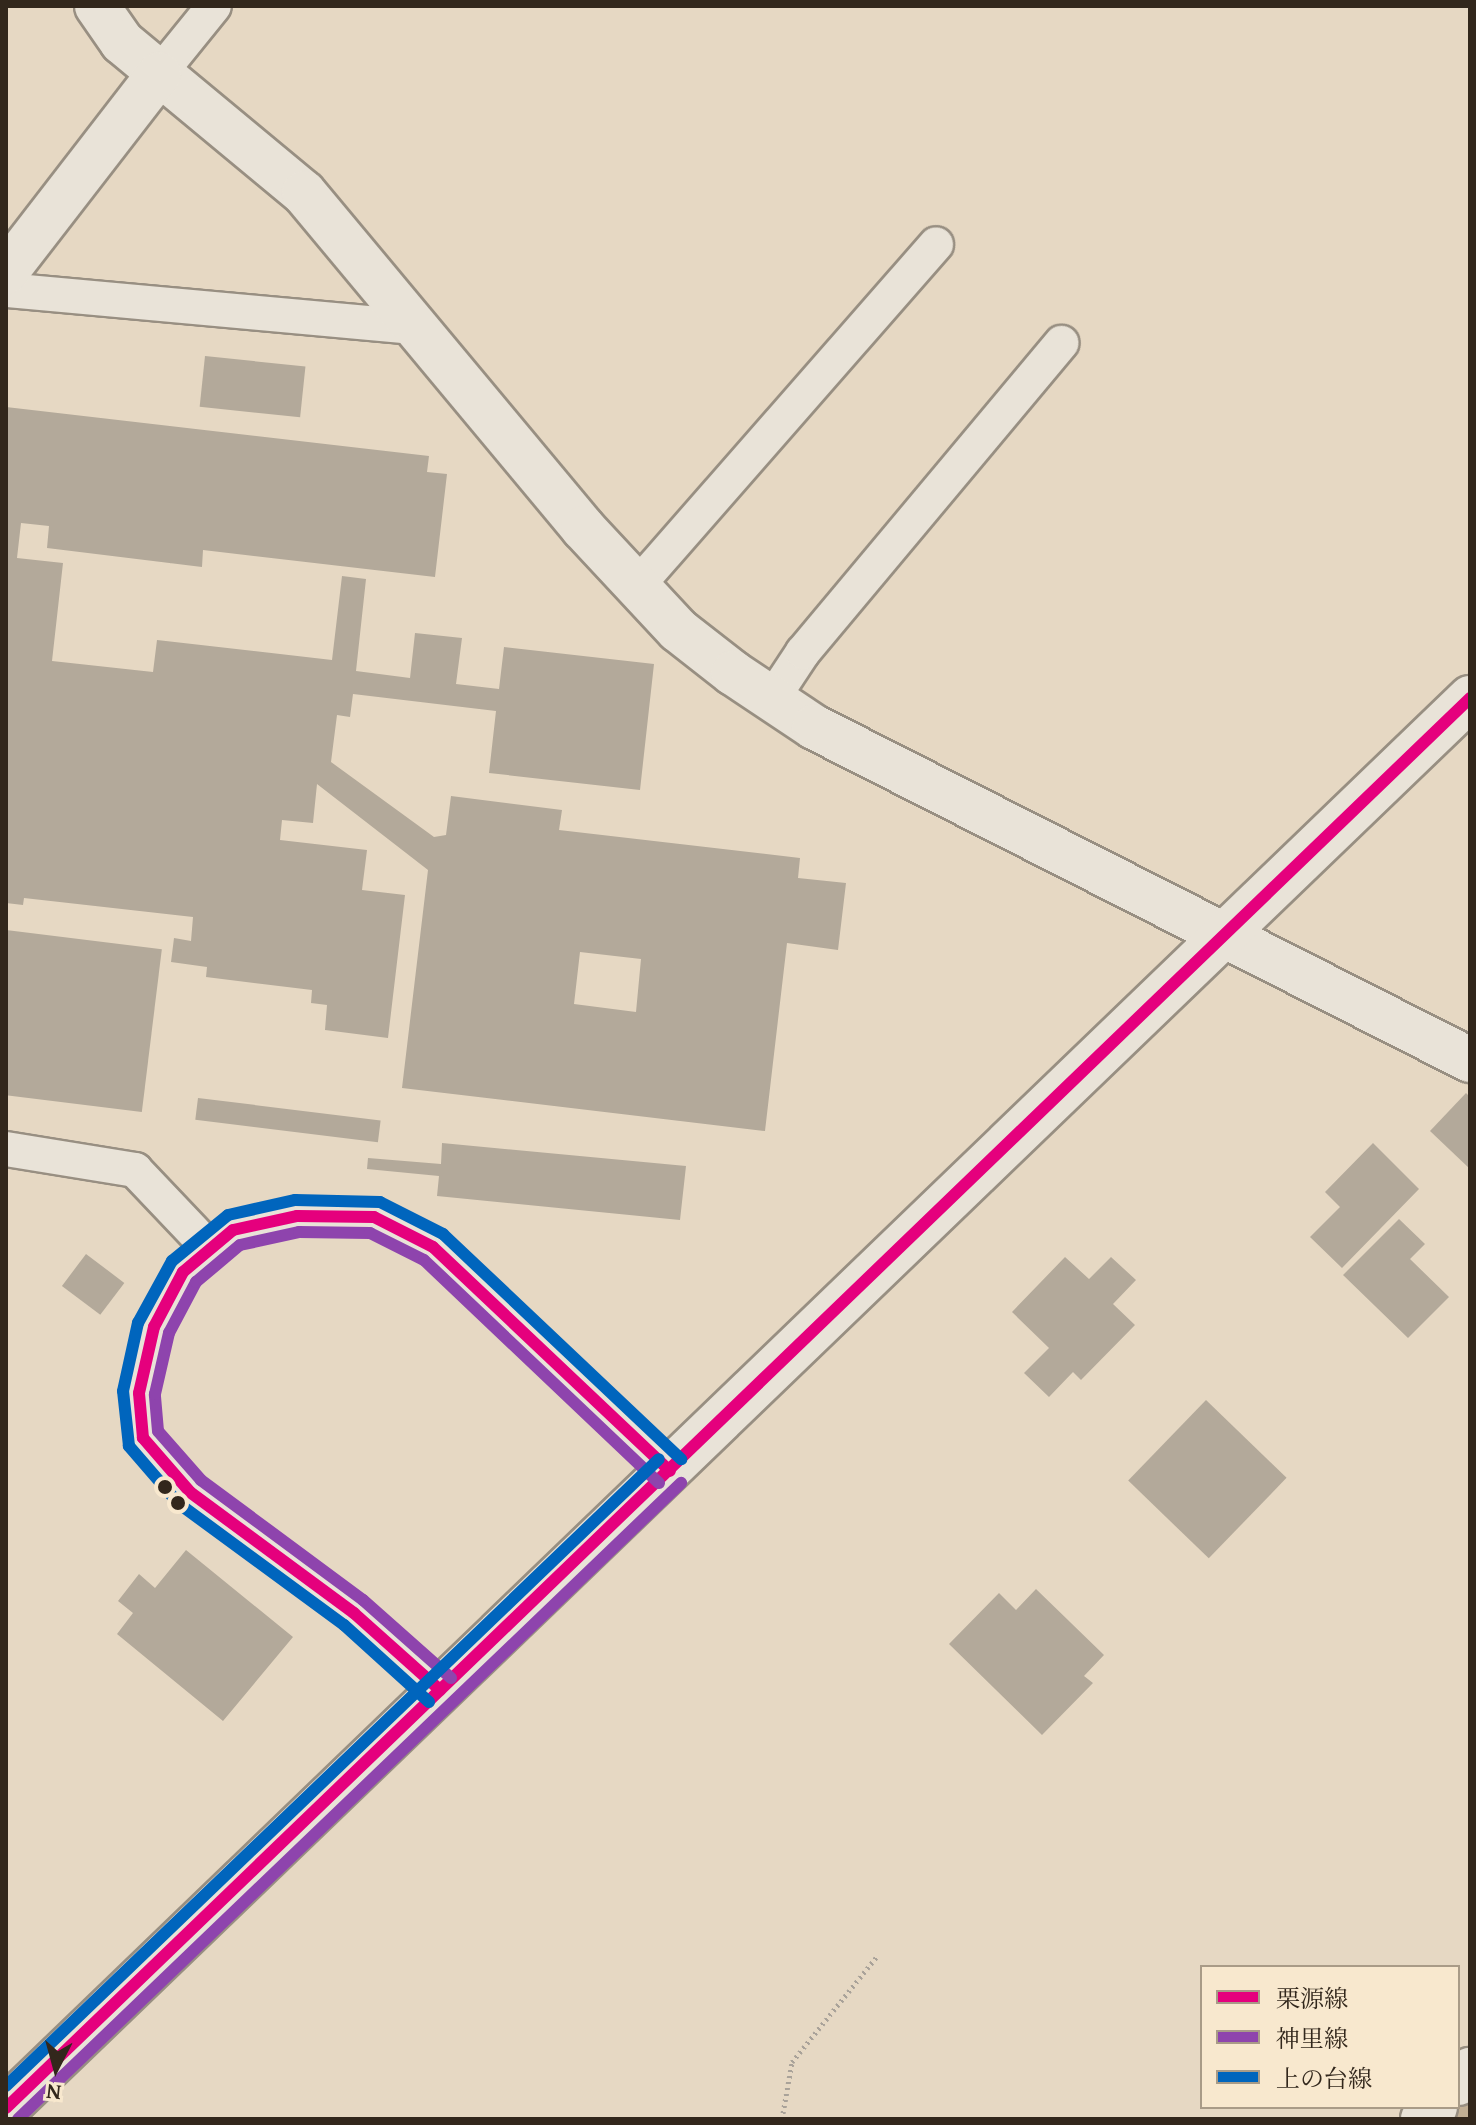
<!DOCTYPE html>
<html>
<head>
<meta charset="utf-8">
<style>
	body { margin:0 }
	#map { position:relative; width:1476px; height:2125px; overflow:hidden; background:#e6d8c3; font-family:"Gentium Book Plus","Noto Serif JP",serif }
	div>[style] { position:absolute }
	.stream>* { height:18px; margin:-9px; padding:0 9px; transform-origin:9px; border-radius:9px; background:#c2af94 }
	.building>* { inset:0; background:#b3a99a; transform-origin:0 0 }
	.path>* { height:5px; margin-top:-2.5px; transform-origin:0; background:repeating-linear-gradient(90deg,#a9a299 0 2px,transparent 0 6px) }
	.roads { filter:drop-shadow(2px 0 #988f82) drop-shadow(-2px 0 #988f82) drop-shadow(0 2px #988f82) drop-shadow(0 -2px #988f82) }
	.service>* { height:34px; margin:-17px; padding:0 17px; transform-origin:17px; border-radius:17px; background:#e9e3d8 }
	.minor>* { height:44px; margin:-22px; padding:0 22px; transform-origin:22px; border-radius:22px; background:#e9e3d8 }
	.tertiary>* { height:44px; margin:-22px; padding:0 22px; transform-origin:22px; border-radius:22px; background:#e9e3d8 }
	.bus-1>* { height:12px; margin:-6px; padding:0 6px; transform-origin:6px; border-radius:6px; background:#e5007d }
	.bus-2>* { height:12px; margin:-6px; padding:0 6px; transform-origin:6px; border-radius:6px; background:#8e44ad }
	.bus-3>* { height:12px; margin:-6px; padding:0 6px; transform-origin:6px; border-radius:6px; background:#0065bd }
	.dots>* { width:22px; height:22px; translate:-50% -50%; box-sizing:border-box; border:4px solid #f8e8ce; border-radius:50% }
	span { translate:-50% -50%; white-space:nowrap; text-align:center; line-height:1.15; -webkit-text-stroke:7px #f8e8ce; paint-order:stroke }
	.frame { position:absolute; inset:0; border:8px solid #32271c; pointer-events:none }
	.legend { position:absolute; left:1200px; top:1965px; width:260px; height:144px; box-sizing:border-box; background:#f8e8ce; border:2px solid #a99b87; margin:0; padding:10px 14px; list-style:none; font-size:24px; color:#32271c }
	.legend li { display:flex; align-items:center; gap:16px; height:40px }
	.legend b { width:40px; border:2px solid #a99b87 }
	.north { position:absolute; left:16px; top:2029px; width:80px; height:80px; -webkit-text-stroke:6px #f8e8ce; paint-order:stroke; rotate:186deg; font-size:22px; font-weight:700; line-height:32px; text-align:center; color:#32271c }
	.north::after { content:''; display:block; margin:auto; width:28px; height:36px; background:#32271c; clip-path:polygon(50% 0,100% 100%,50% 72%,0 100%) }
</style>
</head>
<body>
<div id="map">
	<div class="stream">
		<i style="left:1454px;top:2119px;width:23px;rotate:-47deg"></i>
	</div>
	<div class="building">
		<i style="left:205px;top:356px;width:101px;height:51px;rotate:6deg"></i>
		<i style="clip-path:polygon(evenodd,6px 407px,429px 456px,427px 472px,447px 474px,435px 577px,203px 550px,202px 567px,47px 548px,49px 526px,21px 523px,17px 558px,63px 563px,52px 661px,153px 672px,157px 640px,332px 660px,342px 576px,366px 579px,356px 671px,410px 678px,415px 633px,462px 638px,456px 684px,499px 689px,504px 647px,654px 664px,640px 790px,489px 773px,496px 711px,353px 694px,350px 717px,337px 715px,331px 762px,434px 837px,446px 835px,451px 796px,562px 810px,559px 830px,800px 858px,798px 878px,846px 883px,838px 950px,787px 943px,765px 1131px,402px 1088px,428px 870px,317px 784px,313px 823px,282px 820px,280px 840px,367px 850px,362px 890px,405px 895px,388px 1038px,325px 1030px,327px 1005px,311px 1003px,312px 990px,206px 977px,207px 967px,171px 962px,174px 938px,191px 941px,193px 917px,24px 898px,23px 905px,6px 903px,6px 407px,580px 952px,641px 959px,636px 1012px,574px 1004px,580px 952px)"></i>
		<i style="left:6px;top:930px;width:157px;height:164px;rotate:7deg"></i>
		<i style="clip-path:polygon(1466px 1093px,1470px 1097px,1470px 1169px,1430px 1131px)"></i>
		<i style="left:198px;top:1098px;width:184px;height:22px;rotate:7deg"></i>
		<i style="clip-path:polygon(442px 1143px,686px 1166px,680px 1220px,437px 1196px,439px 1176px,367px 1169px,368px 1158px,441px 1164px)"></i>
		<i style="clip-path:polygon(1373px 1143px,1419px 1189px,1342px 1268px,1310px 1237px,1340px 1207px,1325px 1192px)"></i>
		<i style="clip-path:polygon(1399px 1219px,1425px 1244px,1410px 1259px,1449px 1297px,1408px 1338px,1343px 1275px)"></i>
		<i style="left:86px;top:1254px;width:48px;height:40px;rotate:37deg"></i>
		<i style="clip-path:polygon(1065px 1257px,1089px 1279px,1111px 1257px,1136px 1280px,1113px 1304px,1135px 1325px,1081px 1380px,1073px 1372px,1049px 1397px,1024px 1373px,1049px 1348px,1012px 1312px)"></i>
		<i style="left:1206px;top:1400px;width:112px;height:112px;rotate:44deg"></i>
		<i style="clip-path:polygon(186px 1550px,293px 1637px,223px 1721px,117px 1634px,133px 1613px,118px 1601px,139px 1574px,155px 1588px)"></i>
		<i style="clip-path:polygon(1036px 1589px,1104px 1655px,1084px 1676px,1093px 1683px,1042px 1735px,949px 1644px,999px 1593px,1016px 1610px)"></i>
	</div>
	<div class="path">
		<i style="left:782px;top:2119px;width:58px;rotate:-80deg"></i>
		<i style="left:792px;top:2062px;width:137px;rotate:-51.2deg"></i>
	</div>
	<div class="roads">
		<div class="service">
			<i style="left:159px;top:74px;width:87px;rotate:-51deg"></i>
			<i style="left:6px;top:290px;width:412px;rotate:5.2deg"></i>
			<i style="left:637px;top:586px;width:454px;rotate:-48.8deg"></i>
			<i style="left:772px;top:699px;width:56px;rotate:-56.6deg"></i>
			<i style="left:803px;top:652px;width:403px;rotate:-50.1deg"></i>
			<i style="left:6px;top:1149px;width:131px;rotate:9.2deg"></i>
			<i style="left:135px;top:1170px;width:109px;rotate:46.5deg"></i>
			<i style="left:440px;top:1690px;width:115px;rotate:-138.2deg"></i>
			<i style="left:354px;top:1613px;width:204px;rotate:-143.6deg"></i>
			<i style="left:190px;top:1492px;width:72px;rotate:-131deg"></i>
			<i style="left:143px;top:1438px;width:45px;rotate:-95.1deg"></i>
			<i style="left:139px;top:1393px;width:68px;rotate:-77.2deg"></i>
			<i style="left:154px;top:1327px;width:62px;rotate:-62.2deg"></i>
			<i style="left:183px;top:1272px;width:65px;rotate:-40deg"></i>
			<i style="left:233px;top:1230px;width:66px;rotate:-12.3deg"></i>
			<i style="left:297px;top:1216px;width:77px;rotate:0.7deg"></i>
			<i style="left:374px;top:1217px;width:66px;rotate:27deg"></i>
			<i style="left:433px;top:1247px;width:326px;rotate:43.4deg"></i>
		</div>
		<div class="minor">
			<i style="left:97px;top:6px;width:44px;rotate:55.2deg"></i>
			<i style="left:122px;top:42px;width:236px;rotate:39.7deg"></i>
			<i style="left:304px;top:193px;width:436px;rotate:50.2deg"></i>
			<i style="left:583px;top:528px;width:139px;rotate:47deg"></i>
			<i style="left:678px;top:630px;width:70px;rotate:38deg"></i>
			<i style="left:733px;top:673px;width:97px;rotate:33.7deg"></i>
			<i style="left:814px;top:727px;width:736px;rotate:26.91deg"></i>
			<i style="left:6px;top:272px;width:250px;rotate:-52.3deg"></i>
			<i style="left:1458px;top:2083px;width:18px;rotate:-47deg"></i>
			<i style="left:1423px;top:2119px;width:17px;rotate:-45deg"></i>
		</div>
		<div class="tertiary">
			<i style="left:6px;top:2108px;width:2033px;rotate:-43.92deg"></i>
		</div>
	</div>
	<div class="bus-1">
		<i style="left:440px;top:1690px;width:115px;rotate:-138.2deg"></i>
		<i style="left:354px;top:1613px;width:204px;rotate:-143.6deg"></i>
		<i style="left:190px;top:1492px;width:72px;rotate:-131deg"></i>
		<i style="left:143px;top:1438px;width:45px;rotate:-95.1deg"></i>
		<i style="left:139px;top:1393px;width:68px;rotate:-77.2deg"></i>
		<i style="left:154px;top:1327px;width:62px;rotate:-62.2deg"></i>
		<i style="left:183px;top:1272px;width:65px;rotate:-40deg"></i>
		<i style="left:233px;top:1230px;width:66px;rotate:-12.3deg"></i>
		<i style="left:297px;top:1216px;width:77px;rotate:0.7deg"></i>
		<i style="left:374px;top:1217px;width:66px;rotate:27deg"></i>
		<i style="left:433px;top:1247px;width:326px;rotate:43.4deg"></i>
		<i style="left:6px;top:2108px;width:2033px;rotate:-43.92deg"></i>
	</div>
	<div class="bus-2">
		<i style="left:451px;top:1678px;width:118px;rotate:-138.4deg"></i>
		<i style="left:363px;top:1600px;width:202px;rotate:-143.5deg"></i>
		<i style="left:201px;top:1480px;width:65px;rotate:-131.3deg"></i>
		<i style="left:158px;top:1431px;width:37px;rotate:-95deg"></i>
		<i style="left:155px;top:1394px;width:63px;rotate:-77.1deg"></i>
		<i style="left:169px;top:1333px;width:58px;rotate:-62.1deg"></i>
		<i style="left:196px;top:1282px;width:57px;rotate:-40.1deg"></i>
		<i style="left:240px;top:1245px;width:60px;rotate:-12.4deg"></i>
		<i style="left:299px;top:1232px;width:71px;rotate:0.8deg"></i>
		<i style="left:370px;top:1233px;width:60px;rotate:26.6deg"></i>
		<i style="left:424px;top:1260px;width:324px;rotate:43.5deg"></i>
		<i style="left:18px;top:2119px;width:919px;rotate:-43.81deg"></i>
	</div>
	<div class="bus-3">
		<i style="left:429px;top:1702px;width:115px;rotate:-137.8deg"></i>
		<i style="left:344px;top:1625px;width:205px;rotate:-143.7deg"></i>
		<i style="left:179px;top:1504px;width:77px;rotate:-130.8deg"></i>
		<i style="left:129px;top:1446px;width:55px;rotate:-96.2deg"></i>
		<i style="left:123px;top:1391px;width:70px;rotate:-77.6deg"></i>
		<i style="left:138px;top:1323px;width:71px;rotate:-61.3deg"></i>
		<i style="left:172px;top:1261px;width:72px;rotate:-39.4deg"></i>
		<i style="left:228px;top:1215px;width:69px;rotate:-12.6deg"></i>
		<i style="left:295px;top:1200px;width:85px;rotate:1.3deg"></i>
		<i style="left:380px;top:1202px;width:71px;rotate:26.9deg"></i>
		<i style="left:443px;top:1234px;width:328px;rotate:43.4deg"></i>
		<i style="left:6px;top:2086px;width:905px;rotate:-43.84deg"></i>
	</div>
	<div class="dots">
		<i style="left:165px;top:1487px;background:#32271c"></i>
		<i style="left:178px;top:1503px;background:#32271c"></i>
	</div>
	<div class="frame"></div>
	<ul class="legend">
	<li><b style="height:10px;background:#e5007d"></b>栗源線</li>
	<li><b style="height:10px;background:#8e44ad"></b>神里線</li>
	<li><b style="height:10px;background:#0065bd"></b>上の台線</li>
	</ul>
	<div class="north">N</div>
</div>
</body>
</html>
